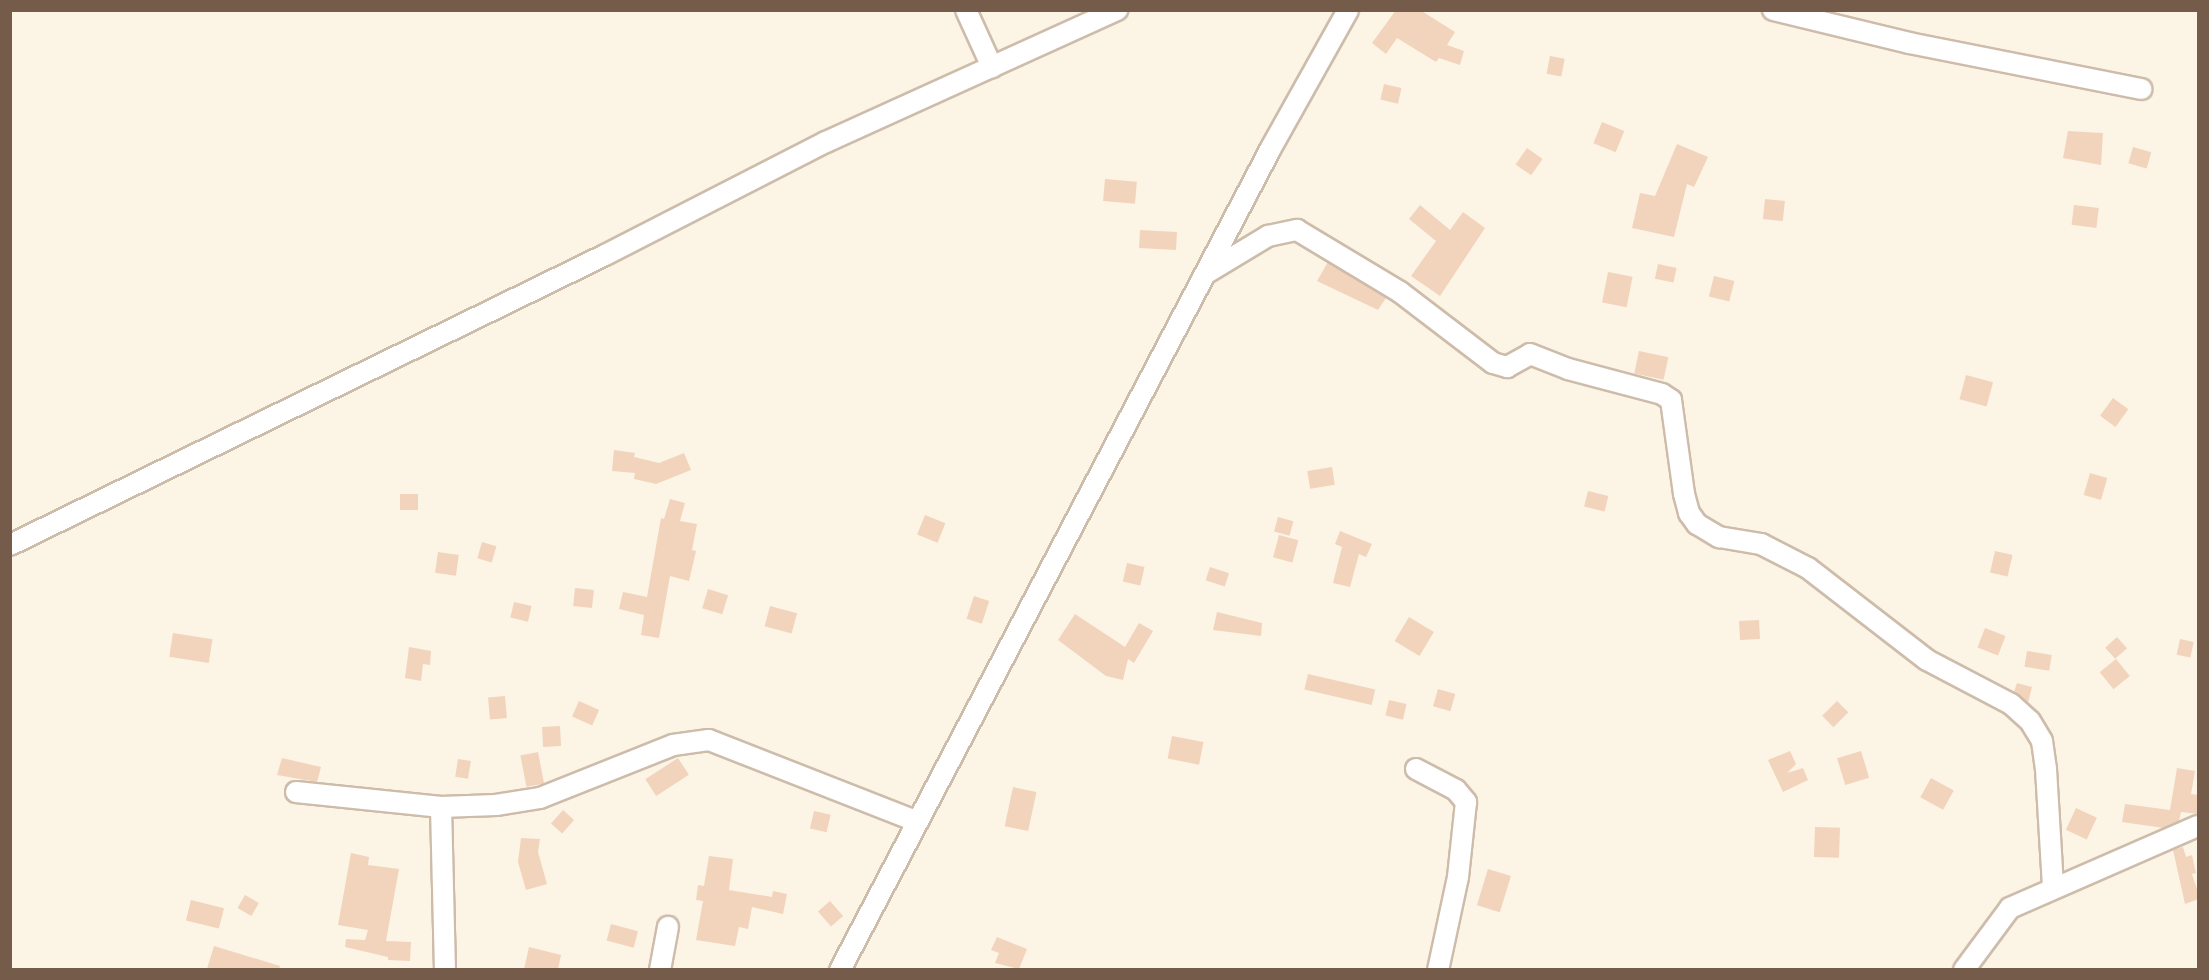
<!DOCTYPE html>
<html>
<head>
<meta charset="utf-8">
<style>
	body { margin:0 }
	#map { position:relative; width:2209px; height:980px; overflow:hidden; background:#fcf4e5; font-family:Overpass,sans-serif }
	div>[style] { position:absolute }
	.building>* { inset:0; background:#f2d4bc; transform-origin:0 0 }
	.roads { filter:drop-shadow(2px 0 #cebcab) drop-shadow(-2px 0 #cebcab) drop-shadow(0 2px #cebcab) drop-shadow(0 -2px #cebcab) }
	.minor>* { height:20px; margin:-10px; padding:0 10px; transform-origin:10px; border-radius:10px; background:#fff }
	span { translate:-50% -50%; white-space:nowrap; text-align:center; line-height:1.15; -webkit-text-stroke:6px #fff8eb; paint-order:stroke }
	.frame { position:absolute; inset:0; border:12px solid #755b4a; pointer-events:none }
</style>
</head>
<body>
<div id="map">
	<div class="building">
		<i style="clip-path:polygon(1396px 10px,1420px 10px,1455px 32px,1447px 45px,1464px 51px,1460px 65px,1439px 58px,1436px 62px,1397px 38px,1386px 54px,1372px 43px)"></i>
		<i style="left:1550px;top:56px;width:15px;height:18px;rotate:11deg"></i>
		<i style="left:1384px;top:84px;width:18px;height:16px;rotate:13deg"></i>
		<i style="left:1602px;top:122px;width:24px;height:23px;rotate:22deg"></i>
		<i style="clip-path:polygon(2068px 131px,2103px 133px,2101px 165px,2063px 158px)"></i>
		<i style="clip-path:polygon(1677px 144px,1708px 157px,1694px 187px,1687px 184px,1674px 237px,1632px 228px,1640px 193px,1655px 196px)"></i>
		<i style="left:2133px;top:147px;width:19px;height:17px;rotate:16deg"></i>
		<i style="left:1527px;top:148px;width:19px;height:20px;rotate:35deg"></i>
		<i style="left:1105px;top:179px;width:32px;height:22px;rotate:5deg"></i>
		<i style="left:1765px;top:199px;width:20px;height:20px;rotate:6deg"></i>
		<i style="clip-path:polygon(1420px 205px,1450px 230px,1463px 212px,1485px 228px,1440px 296px,1411px 276px,1436px 241px,1409px 219px)"></i>
		<i style="left:2074px;top:205px;width:25px;height:20px;rotate:7deg"></i>
		<i style="left:1140px;top:230px;width:37px;height:18px;rotate:3deg"></i>
		<i style="clip-path:polygon(1328px 262px,1386px 298px,1378px 310px,1317px 281px)"></i>
		<i style="left:1658px;top:264px;width:19px;height:15px;rotate:12deg"></i>
		<i style="left:1608px;top:272px;width:25px;height:31px;rotate:11deg"></i>
		<i style="left:1714px;top:276px;width:21px;height:21px;rotate:14deg"></i>
		<i style="left:1639px;top:351px;width:30px;height:23px;rotate:12deg"></i>
		<i style="left:1966px;top:375px;width:28px;height:25px;rotate:15deg"></i>
		<i style="left:2113px;top:398px;width:19px;height:22px;rotate:36deg"></i>
		<i style="clip-path:polygon(614px 450px,635px 453px,634px 457px,659px 463px,684px 453px,691px 470px,656px 484px,634px 479px,635px 473px,612px 471px)"></i>
		<i style="left:1332px;top:467px;width:18px;height:25px;rotate:81deg"></i>
		<i style="left:2090px;top:473px;width:18px;height:23px;rotate:16deg"></i>
		<i style="left:1588px;top:491px;width:21px;height:16px;rotate:14deg"></i>
		<i style="left:418px;top:494px;width:16px;height:18px;rotate:90deg"></i>
		<i style="clip-path:polygon(670px 499px,685px 503px,680px 521px,697px 524px,692px 550px,696px 551px,689px 581px,670px 576px,659px 638px,641px 635px,644px 615px,619px 609px,623px 592px,647px 597px,661px 518px,664px 519px)"></i>
		<i style="left:925px;top:515px;width:22px;height:21px;rotate:22deg"></i>
		<i style="left:1278px;top:517px;width:16px;height:15px;rotate:15deg"></i>
		<i style="clip-path:polygon(1340px 531px,1372px 544px,1366px 557px,1359px 554px,1350px 587px,1333px 583px,1342px 547px,1335px 544px)"></i>
		<i style="left:1279px;top:535px;width:20px;height:23px;rotate:15deg"></i>
		<i style="left:482px;top:542px;width:15px;height:17px;rotate:16deg"></i>
		<i style="left:1995px;top:551px;width:18px;height:22px;rotate:13deg"></i>
		<i style="left:438px;top:552px;width:21px;height:21px;rotate:8deg"></i>
		<i style="left:1127px;top:563px;width:18px;height:19px;rotate:13deg"></i>
		<i style="left:1210px;top:567px;width:20px;height:14px;rotate:18deg"></i>
		<i style="left:575px;top:588px;width:19px;height:18px;rotate:6deg"></i>
		<i style="left:708px;top:589px;width:21px;height:20px;rotate:17deg"></i>
		<i style="left:974px;top:596px;width:16px;height:24px;rotate:18deg"></i>
		<i style="left:514px;top:602px;width:18px;height:16px;rotate:13deg"></i>
		<i style="left:770px;top:606px;width:28px;height:21px;rotate:15deg"></i>
		<i style="clip-path:polygon(1217px 612px,1262px 623px,1261px 636px,1213px 630px)"></i>
		<i style="clip-path:polygon(1075px 614px,1125px 647px,1139px 623px,1153px 631px,1134px 663px,1128px 659px,1123px 680px,1106px 676px,1058px 640px)"></i>
		<i style="left:1409px;top:617px;width:29px;height:28px;rotate:31deg"></i>
		<i style="left:1759px;top:620px;width:19px;height:20px;rotate:87deg"></i>
		<i style="left:1985px;top:628px;width:22px;height:21px;rotate:21deg"></i>
		<i style="left:173px;top:633px;width:40px;height:24px;rotate:9deg"></i>
		<i style="left:2117px;top:637px;width:15px;height:16px;rotate:48deg"></i>
		<i style="left:2180px;top:639px;width:14px;height:16px;rotate:12deg"></i>
		<i style="clip-path:polygon(409px 647px,431px 651px,430px 665px,423px 664px,421px 681px,405px 678px)"></i>
		<i style="left:2027px;top:651px;width:25px;height:16px;rotate:9deg"></i>
		<i style="left:2116px;top:659px;width:22px;height:21px;rotate:51deg"></i>
		<i style="left:1308px;top:674px;width:69px;height:16px;rotate:13deg"></i>
		<i style="clip-path:polygon(2017px 683px,2032px 687px,2028px 703px,2014px 692px)"></i>
		<i style="left:1438px;top:689px;width:18px;height:18px;rotate:16deg"></i>
		<i style="left:505px;top:696px;width:22px;height:17px;rotate:85deg"></i>
		<i style="left:1389px;top:700px;width:18px;height:16px;rotate:13deg"></i>
		<i style="left:579px;top:701px;width:22px;height:17px;rotate:24deg"></i>
		<i style="left:1837px;top:701px;width:16px;height:21px;rotate:45deg"></i>
		<i style="left:560px;top:726px;width:20px;height:18px;rotate:87deg"></i>
		<i style="left:1172px;top:736px;width:32px;height:23px;rotate:11deg"></i>
		<i style="clip-path:polygon(1790px 751px,1796px 764px,1787px 773px,1803px 768px,1808px 780px,1783px 792px,1768px 760px)"></i>
		<i style="left:1861px;top:751px;width:28px;height:25px;rotate:73deg"></i>
		<i style="left:538px;top:752px;width:32px;height:18px;rotate:79deg"></i>
		<i style="clip-path:polygon(282px 758px,321px 767px,317px 782px,277px 775px)"></i>
		<i style="left:678px;top:758px;width:20px;height:39px;rotate:57deg"></i>
		<i style="left:458px;top:759px;width:13px;height:18px;rotate:9deg"></i>
		<i style="clip-path:polygon(2177px 768px,2195px 771px,2191px 794px,2199px 795px,2199px 814px,2181px 812px,2179px 821px,2164px 828px,2122px 822px,2125px 804px,2170px 810px)"></i>
		<i style="left:1931px;top:778px;width:26px;height:22px;rotate:29deg"></i>
		<i style="left:1013px;top:787px;width:24px;height:40px;rotate:12deg"></i>
		<i style="left:2076px;top:808px;width:23px;height:24px;rotate:25deg"></i>
		<i style="left:563px;top:810px;width:15px;height:18px;rotate:42deg"></i>
		<i style="left:814px;top:811px;width:17px;height:18px;rotate:13deg"></i>
		<i style="left:1815px;top:827px;width:25px;height:30px;rotate:2deg"></i>
		<i style="clip-path:polygon(521px 838px,540px 839px,538px 852px,547px 884px,526px 890px,518px 862px)"></i>
		<i style="clip-path:polygon(2183px 847px,2186px 857px,2192px 855px,2196px 873px,2192px 874px,2199px 895px,2199px 899px,2185px 904px,2173px 850px)"></i>
		<i style="clip-path:polygon(351px 853px,369px 857px,368px 865px,399px 869px,386px 941px,411px 942px,410px 961px,388px 960px,388px 957px,345px 947px,346px 939px,365px 940px,368px 930px,338px 925px)"></i>
		<i style="clip-path:polygon(709px 856px,733px 859px,729px 890px,772px 897px,773px 891px,787px 894px,783px 914px,752px 907px,748px 929px,739px 927px,735px 946px,696px 940px,703px 901px,696px 900px,698px 885px,704px 886px)"></i>
		<i style="left:1488px;top:869px;width:24px;height:38px;rotate:17deg"></i>
		<i style="left:245px;top:895px;width:16px;height:15px;rotate:30deg"></i>
		<i style="left:191px;top:900px;width:34px;height:21px;rotate:14deg"></i>
		<i style="left:830px;top:901px;width:20px;height:16px;rotate:49deg"></i>
		<i style="left:611px;top:924px;width:28px;height:17px;rotate:15deg"></i>
		<i style="clip-path:polygon(997px 937px,1027px 949px,1019px 969px,995px 963px,999px 953px,991px 950px)"></i>
		<i style="clip-path:polygon(214px 946px,280px 966px,279px 969px,207px 969px)"></i>
		<i style="clip-path:polygon(529px 947px,561px 955px,558px 969px,524px 969px)"></i>
	</div>
	<div class="roads">
		<div class="minor">
			<i style="left:966px;top:10px;width:63px;rotate:65.5deg"></i>
			<i style="left:1773px;top:10px;width:140px;rotate:13.6deg"></i>
			<i style="left:1909px;top:43px;width:237px;rotate:11.2deg"></i>
			<i style="left:1205px;top:274px;width:74px;rotate:-31.1deg"></i>
			<i style="left:1268px;top:236px;width:30px;rotate:-12deg"></i>
			<i style="left:1297px;top:230px;width:120px;rotate:31deg"></i>
			<i style="left:1400px;top:292px;width:117px;rotate:37.4deg"></i>
			<i style="left:1493px;top:363px;width:15px;rotate:16deg"></i>
			<i style="left:1507px;top:367px;width:26px;rotate:-29deg"></i>
			<i style="left:1530px;top:354px;width:41px;rotate:21.5deg"></i>
			<i style="left:1568px;top:369px;width:97px;rotate:14.9deg"></i>
			<i style="left:1662px;top:394px;width:11px;rotate:34deg"></i>
			<i style="left:1671px;top:400px;width:95px;rotate:82.1deg"></i>
			<i style="left:1684px;top:494px;width:20px;rotate:75deg"></i>
			<i style="left:1689px;top:513px;width:14px;rotate:54deg"></i>
			<i style="left:1697px;top:524px;width:26px;rotate:31deg"></i>
			<i style="left:1719px;top:537px;width:43px;rotate:9.5deg"></i>
			<i style="left:1761px;top:544px;width:53px;rotate:27.1deg"></i>
			<i style="left:1808px;top:568px;width:150px;rotate:37.7deg"></i>
			<i style="left:1927px;top:660px;width:95px;rotate:27.6deg"></i>
			<i style="left:2011px;top:704px;width:25px;rotate:42deg"></i>
			<i style="left:2030px;top:721px;width:23px;rotate:59deg"></i>
			<i style="left:2042px;top:741px;width:28px;rotate:82deg"></i>
			<i style="left:2046px;top:769px;width:119px;rotate:86.6deg"></i>
			<i style="left:10px;top:545px;width:662px;rotate:-25.98deg"></i>
			<i style="left:605px;top:255px;width:248px;rotate:-27.1deg"></i>
			<i style="left:826px;top:142px;width:320px;rotate:-24.4deg"></i>
			<i style="left:1416px;top:769px;width:45px;rotate:27.7deg"></i>
			<i style="left:1456px;top:790px;width:16px;rotate:50deg"></i>
			<i style="left:1466px;top:802px;width:75px;rotate:96.1deg"></i>
			<i style="left:1458px;top:877px;width:95px;rotate:102.1deg"></i>
			<i style="left:296px;top:792px;width:146px;rotate:5.9deg"></i>
			<i style="left:441px;top:807px;width:55px;rotate:-2.1deg"></i>
			<i style="left:496px;top:805px;width:45px;rotate:-9deg"></i>
			<i style="left:540px;top:798px;width:143px;rotate:-21.7deg"></i>
			<i style="left:673px;top:745px;width:36px;rotate:-8deg"></i>
			<i style="left:709px;top:740px;width:222px;rotate:21.4deg"></i>
			<i style="left:441px;top:807px;width:163px;rotate:88.6deg"></i>
			<i style="left:660px;top:970px;width:44px;rotate:-79.5deg"></i>
			<i style="left:840px;top:970px;width:928px;rotate:-62.33deg"></i>
			<i style="left:1271px;top:148px;width:158px;rotate:-60.8deg"></i>
			<i style="left:1964px;top:970px;width:77px;rotate:-53.4deg"></i>
			<i style="left:2010px;top:908px;width:205px;rotate:-23.6deg"></i>
		</div>
	</div>
	<div class="frame"></div>
</div>
</body>
</html>
